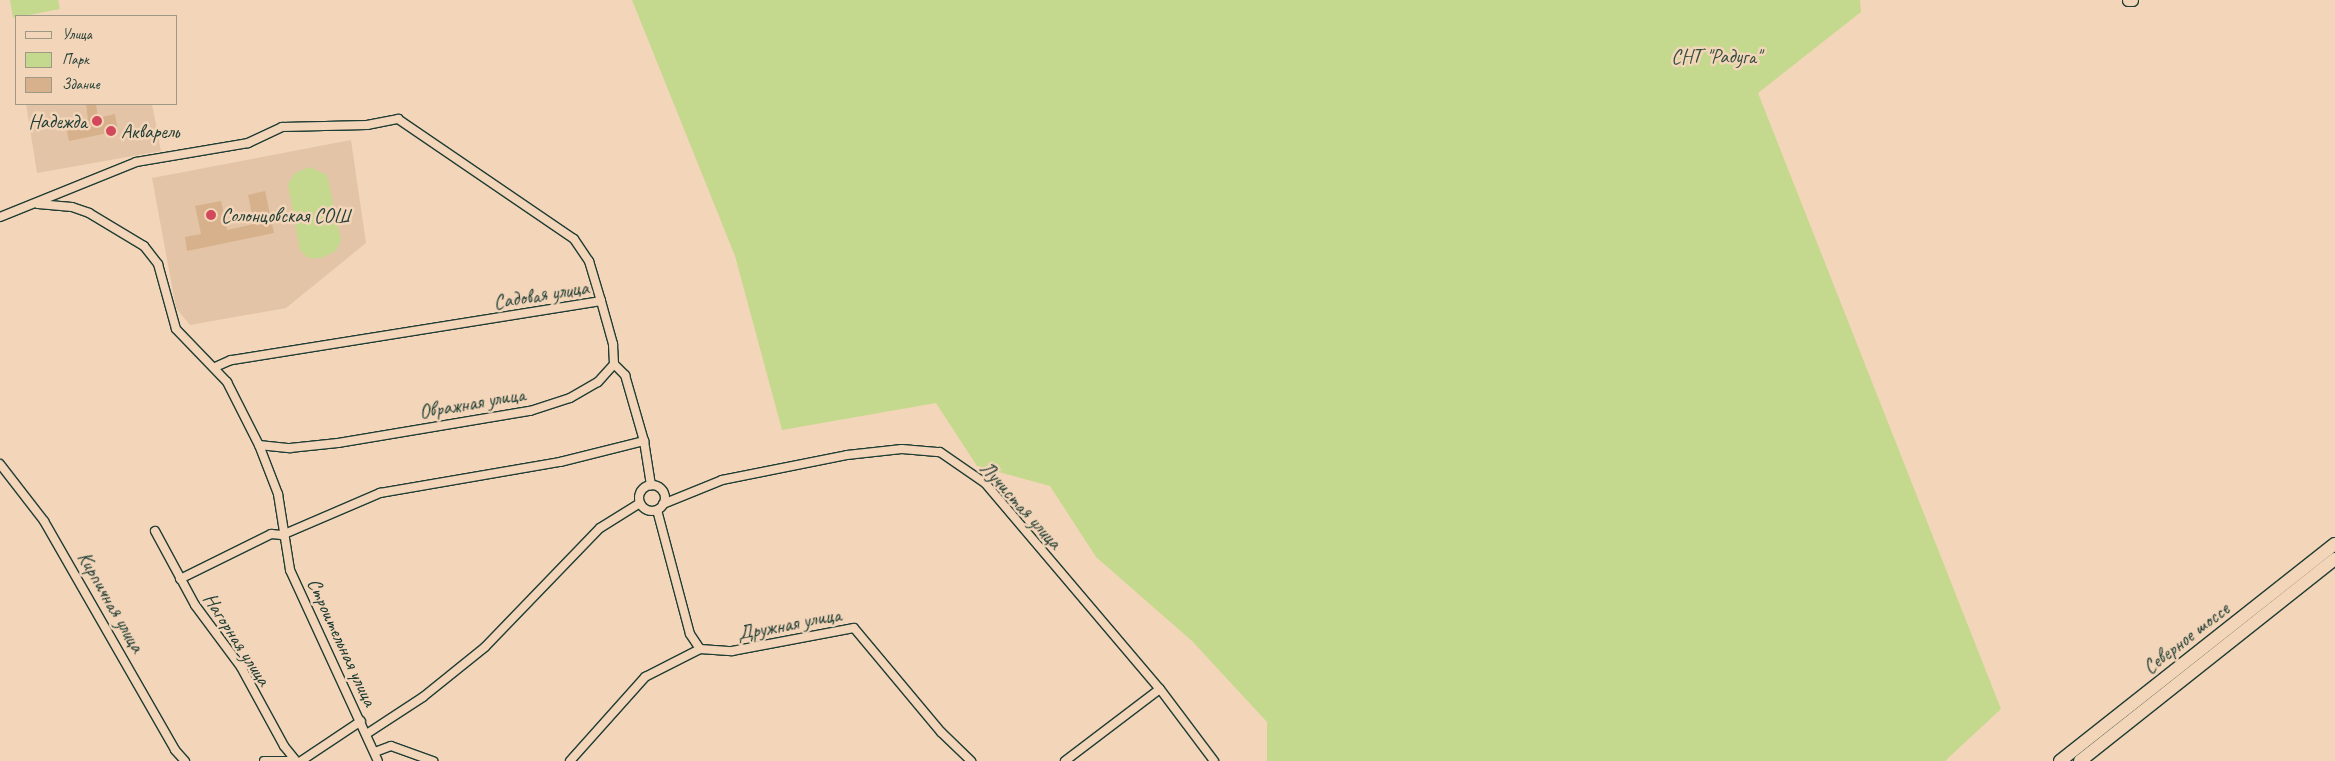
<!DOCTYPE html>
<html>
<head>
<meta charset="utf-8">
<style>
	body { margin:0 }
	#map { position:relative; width:2335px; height:761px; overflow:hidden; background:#f3d5b9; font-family:Caveat,sans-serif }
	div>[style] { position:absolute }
	.built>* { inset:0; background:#e3c4a7 }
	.green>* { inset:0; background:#c5d98e }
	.building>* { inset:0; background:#d7b18c }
	.roads { filter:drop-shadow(1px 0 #1f3d34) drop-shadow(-1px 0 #1f3d34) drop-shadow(0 1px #1f3d34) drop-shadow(0 -1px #1f3d34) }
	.street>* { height:8px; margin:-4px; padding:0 4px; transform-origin:4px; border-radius:4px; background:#f3d5b9 }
	.street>.ring { margin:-4px; padding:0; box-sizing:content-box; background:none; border:8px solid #f3d5b9; border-radius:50% }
	.secondary>* { height:11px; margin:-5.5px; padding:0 5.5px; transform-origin:5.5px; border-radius:5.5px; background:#f3d5b9 }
	.primary>* { height:12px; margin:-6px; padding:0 6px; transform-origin:6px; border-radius:6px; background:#f3d5b9 }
	.dots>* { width:14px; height:14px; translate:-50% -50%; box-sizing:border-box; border:2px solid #f3d5b9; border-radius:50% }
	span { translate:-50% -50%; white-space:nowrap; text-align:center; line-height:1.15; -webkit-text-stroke:5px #f3d5b9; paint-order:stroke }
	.park-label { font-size:20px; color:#304d3d }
	.poi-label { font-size:20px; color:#1f3d34 }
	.right { translate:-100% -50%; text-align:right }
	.left { translate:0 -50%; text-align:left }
	.street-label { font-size:20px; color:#1f3d34 }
	.legend { position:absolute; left:15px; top:15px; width:162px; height:90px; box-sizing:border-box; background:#f3d5b9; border:1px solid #9e9884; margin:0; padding:6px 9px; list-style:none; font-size:15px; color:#1f3d34 }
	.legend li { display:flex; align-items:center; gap:10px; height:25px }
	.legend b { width:25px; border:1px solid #9e9884 }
</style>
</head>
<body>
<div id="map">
	<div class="built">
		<i style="clip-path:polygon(26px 104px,152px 104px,161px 151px,37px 173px)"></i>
		<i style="clip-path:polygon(351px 140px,366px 243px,286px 308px,190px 325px,176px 308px,152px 178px)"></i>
	</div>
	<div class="green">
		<i style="clip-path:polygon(10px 0,58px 0,60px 9px,13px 18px)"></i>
		<i style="clip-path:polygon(632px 0,1860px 0,1861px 12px,1758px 93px,2001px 709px,1945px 761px,1267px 761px,1267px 722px,1192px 641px,1096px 557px,1050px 486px,977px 466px,936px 403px,782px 430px,735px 256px)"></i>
		<i style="clip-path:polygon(310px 167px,327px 175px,341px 240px,336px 251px,321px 258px,308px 258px,300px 250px,288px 184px,295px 173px)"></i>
	</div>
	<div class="building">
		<i style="clip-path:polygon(86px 104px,96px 104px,98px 118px,115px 114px,118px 131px,69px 141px,65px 123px,88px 119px)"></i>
		<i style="clip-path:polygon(265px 191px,274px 233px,187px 251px,185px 237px,201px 234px,195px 206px,221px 201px,227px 230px,254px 224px,248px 195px)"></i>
	</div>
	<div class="roads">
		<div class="street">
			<i style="left:38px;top:204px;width:34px;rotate:5deg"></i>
			<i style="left:72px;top:207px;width:18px;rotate:19deg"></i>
			<i style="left:89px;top:213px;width:64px;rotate:31deg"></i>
			<i style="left:144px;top:246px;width:23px;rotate:52deg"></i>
			<i style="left:158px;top:264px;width:67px;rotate:74.5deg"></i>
			<i style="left:176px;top:329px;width:74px;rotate:46.1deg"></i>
			<i style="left:227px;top:382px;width:71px;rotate:63.1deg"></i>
			<i style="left:259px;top:445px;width:53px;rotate:68.8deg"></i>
			<i style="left:278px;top:494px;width:77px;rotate:81deg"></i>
			<i style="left:290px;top:570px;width:210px;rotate:65.3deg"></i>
			<i style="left:0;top:217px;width:147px;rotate:-22deg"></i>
			<i style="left:136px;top:162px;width:114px;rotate:-9.6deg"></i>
			<i style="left:248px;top:143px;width:38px;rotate:-25deg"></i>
			<i style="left:282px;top:127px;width:85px;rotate:-1.3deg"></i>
			<i style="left:367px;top:125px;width:32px;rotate:-11deg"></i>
			<i style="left:398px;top:119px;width:213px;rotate:34.3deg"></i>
			<i style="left:574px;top:239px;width:27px;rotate:56deg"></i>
			<i style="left:589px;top:261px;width:42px;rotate:73.3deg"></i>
			<i style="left:601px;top:301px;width:375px;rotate:170.9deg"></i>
			<i style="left:231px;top:360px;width:17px;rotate:156deg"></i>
			<i style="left:614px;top:364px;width:16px;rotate:45deg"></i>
			<i style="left:625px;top:375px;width:69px;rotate:73.9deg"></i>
			<i style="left:644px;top:441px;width:45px;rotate:81deg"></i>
			<i style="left:259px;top:445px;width:31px;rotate:6deg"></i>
			<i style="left:290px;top:448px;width:48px;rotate:-5.9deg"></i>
			<i style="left:338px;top:443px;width:195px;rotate:-9.5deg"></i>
			<i style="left:530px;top:411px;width:42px;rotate:-18deg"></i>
			<i style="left:570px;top:398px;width:32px;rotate:-30deg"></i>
			<i style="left:598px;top:382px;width:24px;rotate:-48deg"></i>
			<i style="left:614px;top:364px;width:20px;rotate:-93deg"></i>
			<i style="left:613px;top:344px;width:45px;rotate:-105.6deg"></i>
			<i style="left:0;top:464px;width:72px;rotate:52.3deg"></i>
			<i style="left:44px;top:521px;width:264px;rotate:60.2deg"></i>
			<i style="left:175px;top:750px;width:15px;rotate:48deg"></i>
			<i class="ring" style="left:639px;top:485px;width:18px;height:18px"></i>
			<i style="left:663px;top:504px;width:64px;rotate:-22.1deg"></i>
			<i style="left:722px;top:480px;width:127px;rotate:-11.3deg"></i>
			<i style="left:847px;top:455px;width:55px;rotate:-6.2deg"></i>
			<i style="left:902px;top:449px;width:38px;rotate:5deg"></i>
			<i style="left:940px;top:452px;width:55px;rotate:34.6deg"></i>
			<i style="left:985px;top:483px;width:270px;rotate:49.7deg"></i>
			<i style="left:657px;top:510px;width:128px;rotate:75.1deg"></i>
			<i style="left:690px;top:634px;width:18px;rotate:56deg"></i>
			<i style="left:700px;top:649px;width:32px;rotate:4deg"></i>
			<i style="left:732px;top:651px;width:124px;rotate:-10.7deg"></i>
			<i style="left:854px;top:628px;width:136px;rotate:50.1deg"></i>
			<i style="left:941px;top:732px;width:42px;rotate:44deg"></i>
			<i style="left:155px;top:531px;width:84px;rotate:61.6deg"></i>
			<i style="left:195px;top:605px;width:77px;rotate:53.4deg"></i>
			<i style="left:241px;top:667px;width:90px;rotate:61.4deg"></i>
			<i style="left:284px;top:746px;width:19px;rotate:51deg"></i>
			<i style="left:180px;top:579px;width:102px;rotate:-26.3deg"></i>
			<i style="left:271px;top:534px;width:11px;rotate:5deg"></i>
			<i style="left:282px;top:535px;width:107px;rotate:-23.2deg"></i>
			<i style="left:380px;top:493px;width:183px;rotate:-9.8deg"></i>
			<i style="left:560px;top:462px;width:87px;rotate:-14deg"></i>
			<i style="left:368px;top:733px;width:66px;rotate:-33.2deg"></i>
			<i style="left:423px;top:697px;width:80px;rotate:-38.9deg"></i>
			<i style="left:485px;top:647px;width:165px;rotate:-46deg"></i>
			<i style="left:600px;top:528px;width:47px;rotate:-32deg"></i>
			<i style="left:375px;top:752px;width:17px;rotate:-21deg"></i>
			<i style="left:391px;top:746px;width:45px;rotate:19.7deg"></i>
			<i style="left:264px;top:761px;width:31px"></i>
			<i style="left:301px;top:761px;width:72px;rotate:-33.7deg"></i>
			<i style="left:570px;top:761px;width:113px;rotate:-48.2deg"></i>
			<i style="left:645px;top:677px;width:62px;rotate:-27deg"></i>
			<i style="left:1065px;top:761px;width:119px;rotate:-37.2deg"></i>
			<i style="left:1160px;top:689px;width:90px;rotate:53.1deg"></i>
		</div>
		<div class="secondary">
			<i style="left:2128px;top:0;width:4px"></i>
		</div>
		<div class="primary">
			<i style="left:2060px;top:761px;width:350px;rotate:-38.3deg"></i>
			<i style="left:2080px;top:761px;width:325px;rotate:-38.4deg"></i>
		</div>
	</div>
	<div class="dots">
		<i style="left:97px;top:121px;background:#d1495b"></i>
		<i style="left:111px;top:131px;background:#d1495b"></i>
		<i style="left:211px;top:215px;background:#d1495b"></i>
	</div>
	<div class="park-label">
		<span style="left:1716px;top:56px">СНТ "Радуга"</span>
	</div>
	<div class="poi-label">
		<span class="right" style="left:87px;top:121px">Надежда</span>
		<span class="left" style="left:121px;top:131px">Акварель</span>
		<span class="left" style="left:221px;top:215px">Солонцовская СОШ</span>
	</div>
	<div class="street-label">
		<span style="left:541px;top:295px;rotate:-9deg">Садовая улица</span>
		<span style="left:472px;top:403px;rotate:-10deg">Овражная улица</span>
		<span style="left:1021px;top:505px;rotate:48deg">Лучистая улица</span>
		<span style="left:111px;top:602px;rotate:60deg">Кирпичная улица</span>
		<span style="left:789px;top:624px;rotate:-11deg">Дружная улица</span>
		<span style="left:2186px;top:638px;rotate:-38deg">Северное шоссе</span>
		<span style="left:237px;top:639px;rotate:57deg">Нагорная улица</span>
		<span style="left:342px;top:642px;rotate:65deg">Строительная улица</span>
	</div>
	<ul class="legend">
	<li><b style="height:6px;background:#f3d5b9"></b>Улица</li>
	<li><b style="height:14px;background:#c5d98e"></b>Парк</li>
	<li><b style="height:14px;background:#d7b18c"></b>Здание</li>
	</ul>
</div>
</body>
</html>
